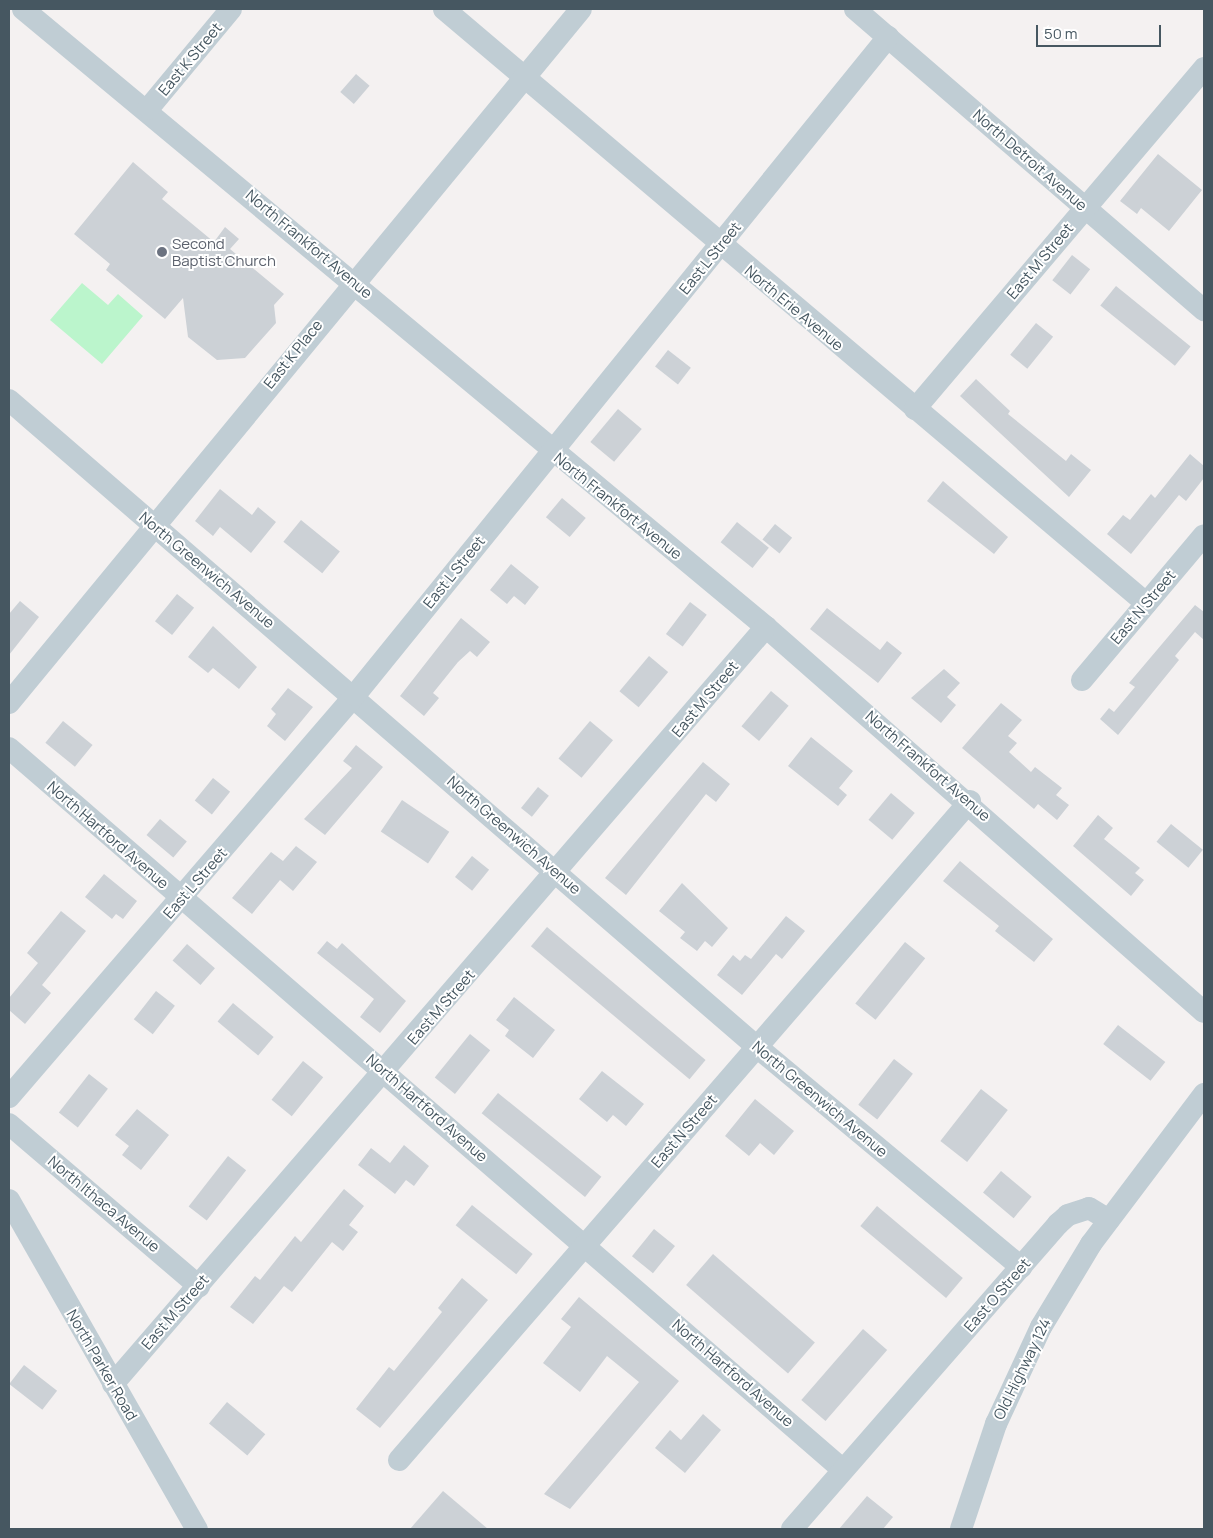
<!DOCTYPE html>
<html>
<head>
<meta charset="utf-8">
<style>
	body { margin:0 }
	#map { position:relative; width:1213px; height:1538px; overflow:hidden; background:#f4f1f1; font-family:Manrope,sans-serif }
	div>[style] { position:absolute }
	.green>* { inset:0; background:#bbf5cc }
	.building>* { inset:0; background:#ccd1d6; transform-origin:0 0 }
	.minor>* { height:22px; margin:-11px; padding:0 11px; transform-origin:11px; border-radius:11px; background:#c0cdd4 }
	.dots>* { width:14px; height:14px; translate:-50% -50%; box-sizing:border-box; border:2px solid #fff; border-radius:50% }
	span { translate:-50% -50%; white-space:nowrap; text-align:center; line-height:1.15; -webkit-text-stroke:4px #fff; paint-order:stroke }
	.street-label { font-size:15px; color:#465761 }
	.worship-label { font-size:15px; color:#5b616d }
	.left { translate:0 -50%; text-align:left }
	.frame { position:absolute; inset:0; border:10px solid #465761; pointer-events:none }
	.scale { position:absolute; left:1036px; top:25px; width:125px; height:22px; box-sizing:border-box; border:2px solid #465761; border-top:0; padding-left:6px; font-size:15px; line-height:18px; white-space:nowrap; color:#465761; -webkit-text-stroke:4px #fff; paint-order:stroke }
</style>
</head>
<body>
<div id="map">
	<div class="green">
		<i style="clip-path:polygon(82px 283px,108px 305px,118px 294px,143px 316px,102px 364px,50px 320px)"></i>
	</div>
	<div class="building">
		<i style="left:356px;top:74px;width:18px;height:24px;rotate:41deg"></i>
		<i style="clip-path:polygon(1158px 154px,1202px 190px,1169px 231px,1141px 208px,1137px 214px,1120px 201px)"></i>
		<i style="clip-path:polygon(133px 162px,168px 192px,162px 199px,214px 242px,225px 227px,239px 239px,230px 249px,284px 294px,274px 305px,276px 323px,245px 358px,217px 360px,188px 337px,183px 298px,165px 319px,106px 270px,110px 264px,74px 234px)"></i>
		<i style="left:1072px;top:255px;width:23px;height:32px;rotate:38deg"></i>
		<i style="left:1116px;top:286px;width:96px;height:25px;rotate:39deg"></i>
		<i style="left:1036px;top:323px;width:22px;height:41px;rotate:39deg"></i>
		<i style="left:668px;top:350px;width:29px;height:21px;rotate:38deg"></i>
		<i style="clip-path:polygon(976px 379px,1010px 411px,1008px 414px,1066px 461px,1071px 454px,1091px 470px,1069px 497px,960px 396px)"></i>
		<i style="left:618px;top:409px;width:31px;height:43px;rotate:40deg"></i>
		<i style="clip-path:polygon(1190px 454px,1204px 466px,1204px 478px,1186px 501px,1179px 495px,1131px 554px,1107px 534px,1123px 515px,1130px 520px,1151px 494px,1155px 498px)"></i>
		<i style="clip-path:polygon(943px 481px,1008px 537px,994px 554px,927px 501px)"></i>
		<i style="clip-path:polygon(220px 489px,252px 515px,258px 507px,276px 522px,251px 553px,220px 527px,213px 536px,195px 521px)"></i>
		<i style="left:562px;top:498px;width:31px;height:25px;rotate:40deg"></i>
		<i style="left:301px;top:520px;width:50px;height:28px;rotate:39deg"></i>
		<i style="left:737px;top:522px;width:41px;height:26px;rotate:39deg"></i>
		<i style="left:775px;top:524px;width:22px;height:20px;rotate:39deg"></i>
		<i style="clip-path:polygon(511px 564px,539px 587px,525px 605px,514px 596px,507px 604px,490px 590px)"></i>
		<i style="left:177px;top:594px;width:22px;height:35px;rotate:39deg"></i>
		<i style="clip-path:polygon(20px 601px,39px 617px,9px 655px,9px 614px)"></i>
		<i style="left:690px;top:602px;width:21px;height:40px;rotate:37deg"></i>
		<i style="clip-path:polygon(1195px 605px,1204px 612px,1204px 640px,1195px 632px,1175px 656px,1179px 660px,1118px 735px,1100px 719px,1109px 708px,1114px 712px,1135px 687px,1129px 683px)"></i>
		<i style="clip-path:polygon(827px 608px,880px 650px,887px 641px,902px 653px,878px 683px,810px 629px)"></i>
		<i style="clip-path:polygon(461px 618px,490px 642px,477px 657px,470px 651px,458px 662px,433px 693px,439px 698px,424px 716px,400px 696px)"></i>
		<i style="clip-path:polygon(213px 626px,257px 667px,239px 689px,213px 668px,208px 673px,188px 657px)"></i>
		<i style="left:649px;top:656px;width:25px;height:46px;rotate:40deg"></i>
		<i style="clip-path:polygon(944px 669px,960px 683px,947px 697px,956px 705px,941px 723px,911px 698px)"></i>
		<i style="clip-path:polygon(288px 688px,313px 707px,285px 741px,267px 726px,276px 714px,271px 709px)"></i>
		<i style="left:771px;top:691px;width:23px;height:46px;rotate:40deg"></i>
		<i style="clip-path:polygon(1001px 703px,1022px 720px,1008px 736px,1017px 743px,1009px 752px,1031px 772px,1035px 767px,1062px 788px,1056px 795px,1069px 805px,1057px 820px,1038px 804px,1034px 809px,962px 748px)"></i>
		<i style="left:63px;top:721px;width:38px;height:28px;rotate:39deg"></i>
		<i style="left:590px;top:721px;width:30px;height:49px;rotate:40deg"></i>
		<i style="clip-path:polygon(811px 737px,853px 771px,839px 788px,847px 795px,838px 806px,788px 766px)"></i>
		<i style="clip-path:polygon(356px 745px,383px 767px,325px 835px,304px 819px,352px 768px,343px 761px)"></i>
		<i style="clip-path:polygon(703px 762px,730px 784px,716px 802px,706px 794px,626px 895px,605px 878px)"></i>
		<i style="left:213px;top:778px;width:22px;height:29px;rotate:39deg"></i>
		<i style="left:538px;top:787px;width:14px;height:27px;rotate:39deg"></i>
		<i style="left:891px;top:793px;width:31px;height:35px;rotate:40deg"></i>
		<i style="left:402px;top:800px;width:57px;height:38px;rotate:34deg"></i>
		<i style="clip-path:polygon(1098px 815px,1113px 828px,1104px 839px,1140px 868px,1135px 873px,1144px 880px,1131px 896px,1073px 846px)"></i>
		<i style="left:160px;top:819px;width:35px;height:21px;rotate:40deg"></i>
		<i style="left:1171px;top:824px;width:41px;height:23px;rotate:39deg"></i>
		<i style="clip-path:polygon(296px 846px,317px 862px,293px 891px,280px 880px,252px 914px,232px 898px,271px 852px,283px 861px)"></i>
		<i style="left:472px;top:856px;width:22px;height:27px;rotate:39deg"></i>
		<i style="clip-path:polygon(960px 861px,1053px 939px,1034px 962px,995px 931px,999px 926px,943px 881px)"></i>
		<i style="clip-path:polygon(104px 874px,137px 901px,123px 919px,116px 914px,112px 919px,85px 897px)"></i>
		<i style="clip-path:polygon(682px 883px,728px 928px,712px 947px,705px 941px,697px 951px,680px 938px,685px 932px,659px 911px)"></i>
		<i style="clip-path:polygon(61px 911px,86px 931px,42px 985px,51px 993px,25px 1024px,9px 1010px,9px 998px,38px 963px,27px 953px)"></i>
		<i style="clip-path:polygon(786px 916px,805px 931px,782px 959px,776px 954px,742px 995px,717px 975px,733px 955px,740px 961px,745px 955px,751px 959px)"></i>
		<i style="left:547px;top:927px;width:207px;height:25px;rotate:40deg"></i>
		<i style="clip-path:polygon(327px 941px,337px 949px,342px 943px,406px 1001px,380px 1033px,360px 1017px,374px 999px,317px 953px)"></i>
		<i style="left:905px;top:942px;width:26px;height:79px;rotate:39deg"></i>
		<i style="left:187px;top:944px;width:37px;height:22px;rotate:41deg"></i>
		<i style="left:156px;top:991px;width:24px;height:36px;rotate:38deg"></i>
		<i style="clip-path:polygon(514px 997px,555px 1030px,533px 1058px,505px 1036px,509px 1030px,496px 1020px)"></i>
		<i style="left:233px;top:1003px;width:53px;height:24px;rotate:40deg"></i>
		<i style="left:1118px;top:1025px;width:60px;height:24px;rotate:38deg"></i>
		<i style="left:470px;top:1034px;width:26px;height:56px;rotate:39deg"></i>
		<i style="left:894px;top:1059px;width:24px;height:58px;rotate:38deg"></i>
		<i style="left:303px;top:1061px;width:26px;height:50px;rotate:39deg"></i>
		<i style="clip-path:polygon(602px 1071px,644px 1104px,626px 1126px,613px 1115px,607px 1122px,579px 1099px)"></i>
		<i style="left:89px;top:1074px;width:24px;height:49px;rotate:38deg"></i>
		<i style="left:981px;top:1089px;width:34px;height:66px;rotate:38deg"></i>
		<i style="left:498px;top:1093px;width:133px;height:26px;rotate:39deg"></i>
		<i style="clip-path:polygon(755px 1099px,794px 1131px,774px 1155px,760px 1143px,749px 1156px,725px 1136px)"></i>
		<i style="clip-path:polygon(137px 1109px,169px 1135px,141px 1170px,122px 1155px,129px 1146px,115px 1135px)"></i>
		<i style="clip-path:polygon(404px 1145px,429px 1166px,414px 1186px,406px 1180px,395px 1194px,358px 1165px,371px 1148px,390px 1163px)"></i>
		<i style="left:228px;top:1156px;width:23px;height:64px;rotate:38deg"></i>
		<i style="left:1001px;top:1171px;width:40px;height:28px;rotate:40deg"></i>
		<i style="clip-path:polygon(344px 1189px,364px 1206px,349px 1225px,358px 1232px,343px 1251px,332px 1242px,292px 1292px,284px 1286px,253px 1324px,230px 1307px,255px 1276px,260px 1280px,295px 1236px,301px 1242px)"></i>
		<i style="left:472px;top:1205px;width:78px;height:26px;rotate:39deg"></i>
		<i style="left:877px;top:1206px;width:112px;height:26px;rotate:40deg"></i>
		<i style="left:654px;top:1229px;width:27px;height:35px;rotate:39deg"></i>
		<i style="left:713px;top:1254px;width:135px;height:41px;rotate:41deg"></i>
		<i style="clip-path:polygon(462px 1278px,488px 1300px,380px 1428px,356px 1409px,389px 1367px,394px 1371px,442px 1312px,438px 1308px)"></i>
		<i style="clip-path:polygon(579px 1297px,679px 1381px,570px 1509px,544px 1494px,639px 1382px,607px 1356px,580px 1392px,543px 1363px,571px 1327px,561px 1319px)"></i>
		<i style="left:863px;top:1329px;width:32px;height:94px;rotate:41deg"></i>
		<i style="left:24px;top:1365px;width:42px;height:24px;rotate:38deg"></i>
		<i style="left:227px;top:1402px;width:50px;height:28px;rotate:40deg"></i>
		<i style="clip-path:polygon(703px 1414px,721px 1430px,685px 1473px,655px 1448px,670px 1430px,681px 1440px)"></i>
		<i style="clip-path:polygon(443px 1491px,488px 1529px,410px 1529px)"></i>
		<i style="clip-path:polygon(867px 1496px,893px 1517px,883px 1529px,839px 1529px)"></i>
	</div>
	<div class="minor">
		<i style="left:23px;top:9px;width:966px;rotate:39.75deg"></i>
		<i style="left:766px;top:627px;width:583px;rotate:41.32deg"></i>
		<i style="left:444px;top:9px;width:920px;rotate:40.24deg"></i>
		<i style="left:855px;top:9px;width:461px;rotate:40.8deg"></i>
		<i style="left:148px;top:109px;width:130px;rotate:-50.3deg"></i>
		<i style="left:9px;top:400px;width:989px;rotate:40.86deg"></i>
		<i style="left:757px;top:1047px;width:344px;rotate:39.8deg"></i>
		<i style="left:915px;top:409px;width:447px;rotate:-49.7deg"></i>
		<i style="left:1082px;top:680px;width:189px;rotate:-49.9deg"></i>
		<i style="left:9px;top:703px;width:899px;rotate:-50.5deg"></i>
		<i style="left:9px;top:748px;width:1103px;rotate:40.88deg"></i>
		<i style="left:9px;top:1097px;width:530px;rotate:-49.28deg"></i>
		<i style="left:355px;top:695px;width:847px;rotate:-50.99deg"></i>
		<i style="left:9px;top:1124px;width:250px;rotate:40.5deg"></i>
		<i style="left:9px;top:1200px;width:379px;rotate:60.3deg"></i>
		<i style="left:113px;top:1384px;width:1000px;rotate:-49.22deg"></i>
		<i style="left:399px;top:1460px;width:872px;rotate:-49.09deg"></i>
		<i style="left:792px;top:1529px;width:405px;rotate:-48.9deg"></i>
		<i style="left:1058px;top:1224px;width:13px;rotate:-42deg"></i>
		<i style="left:1068px;top:1215px;width:22px;rotate:-18deg"></i>
		<i style="left:1089px;top:1208px;width:23px;rotate:31deg"></i>
		<i style="left:961px;top:1529px;width:111px;rotate:-71.6deg"></i>
		<i style="left:996px;top:1424px;width:107px;rotate:-65.1deg"></i>
		<i style="left:1041px;top:1327px;width:97px;rotate:-58.9deg"></i>
		<i style="left:1091px;top:1244px;width:188px;rotate:-53deg"></i>
	</div>
	<div class="dots">
		<i style="left:162px;top:252px;background:#6b7280"></i>
	</div>
	<div class="street-label">
		<span style="left:190px;top:59px;rotate:-50deg">East K Street</span>
		<span style="left:1030px;top:160px;rotate:41deg">North Detroit Avenue</span>
		<span style="left:309px;top:244px;rotate:40deg">North Frankfort Avenue</span>
		<span style="left:710px;top:258px;rotate:-51deg">East L Street</span>
		<span style="left:1040px;top:261px;rotate:-50deg">East M Street</span>
		<span style="left:794px;top:308px;rotate:40deg">North Erie Avenue</span>
		<span style="left:293px;top:354px;rotate:-51deg">East K Place</span>
		<span style="left:618px;top:506px;rotate:39deg">North Frankfort Avenue</span>
		<span style="left:207px;top:570px;rotate:40deg">North Greenwich Avenue</span>
		<span style="left:454px;top:572px;rotate:-51deg">East L Street</span>
		<span style="left:1143px;top:607px;rotate:-50deg">East N Street</span>
		<span style="left:705px;top:699px;rotate:-50deg">East M Street</span>
		<span style="left:928px;top:766px;rotate:41deg">North Frankfort Avenue</span>
		<span style="left:108px;top:835px;rotate:41deg">North Hartford Avenue</span>
		<span style="left:514px;top:835px;rotate:41deg">North Greenwich Avenue</span>
		<span style="left:195px;top:883px;rotate:-49deg">East L Street</span>
		<span style="left:441px;top:1007px;rotate:-49deg">East M Street</span>
		<span style="left:820px;top:1099px;rotate:40deg">North Greenwich Avenue</span>
		<span style="left:427px;top:1108px;rotate:41deg">North Hartford Avenue</span>
		<span style="left:684px;top:1131px;rotate:-49deg">East N Street</span>
		<span style="left:104px;top:1204px;rotate:40deg">North Ithaca Avenue</span>
		<span style="left:997px;top:1295px;rotate:-49deg">East O Street</span>
		<span style="left:175px;top:1312px;rotate:-49deg">East M Street</span>
		<span style="left:102px;top:1365px;rotate:60deg">North Parker Road</span>
		<span style="left:1022px;top:1369px;rotate:-64deg">Old Highway 124</span>
		<span style="left:733px;top:1373px;rotate:41deg">North Hartford Avenue</span>
	</div>
	<div class="worship-label">
		<span class="left" style="left:172px;top:252px">Second<br>Baptist Church</span>
	</div>
	<div class="frame"></div>
	<div class="scale">50 m</div>
</div>
</body>
</html>
